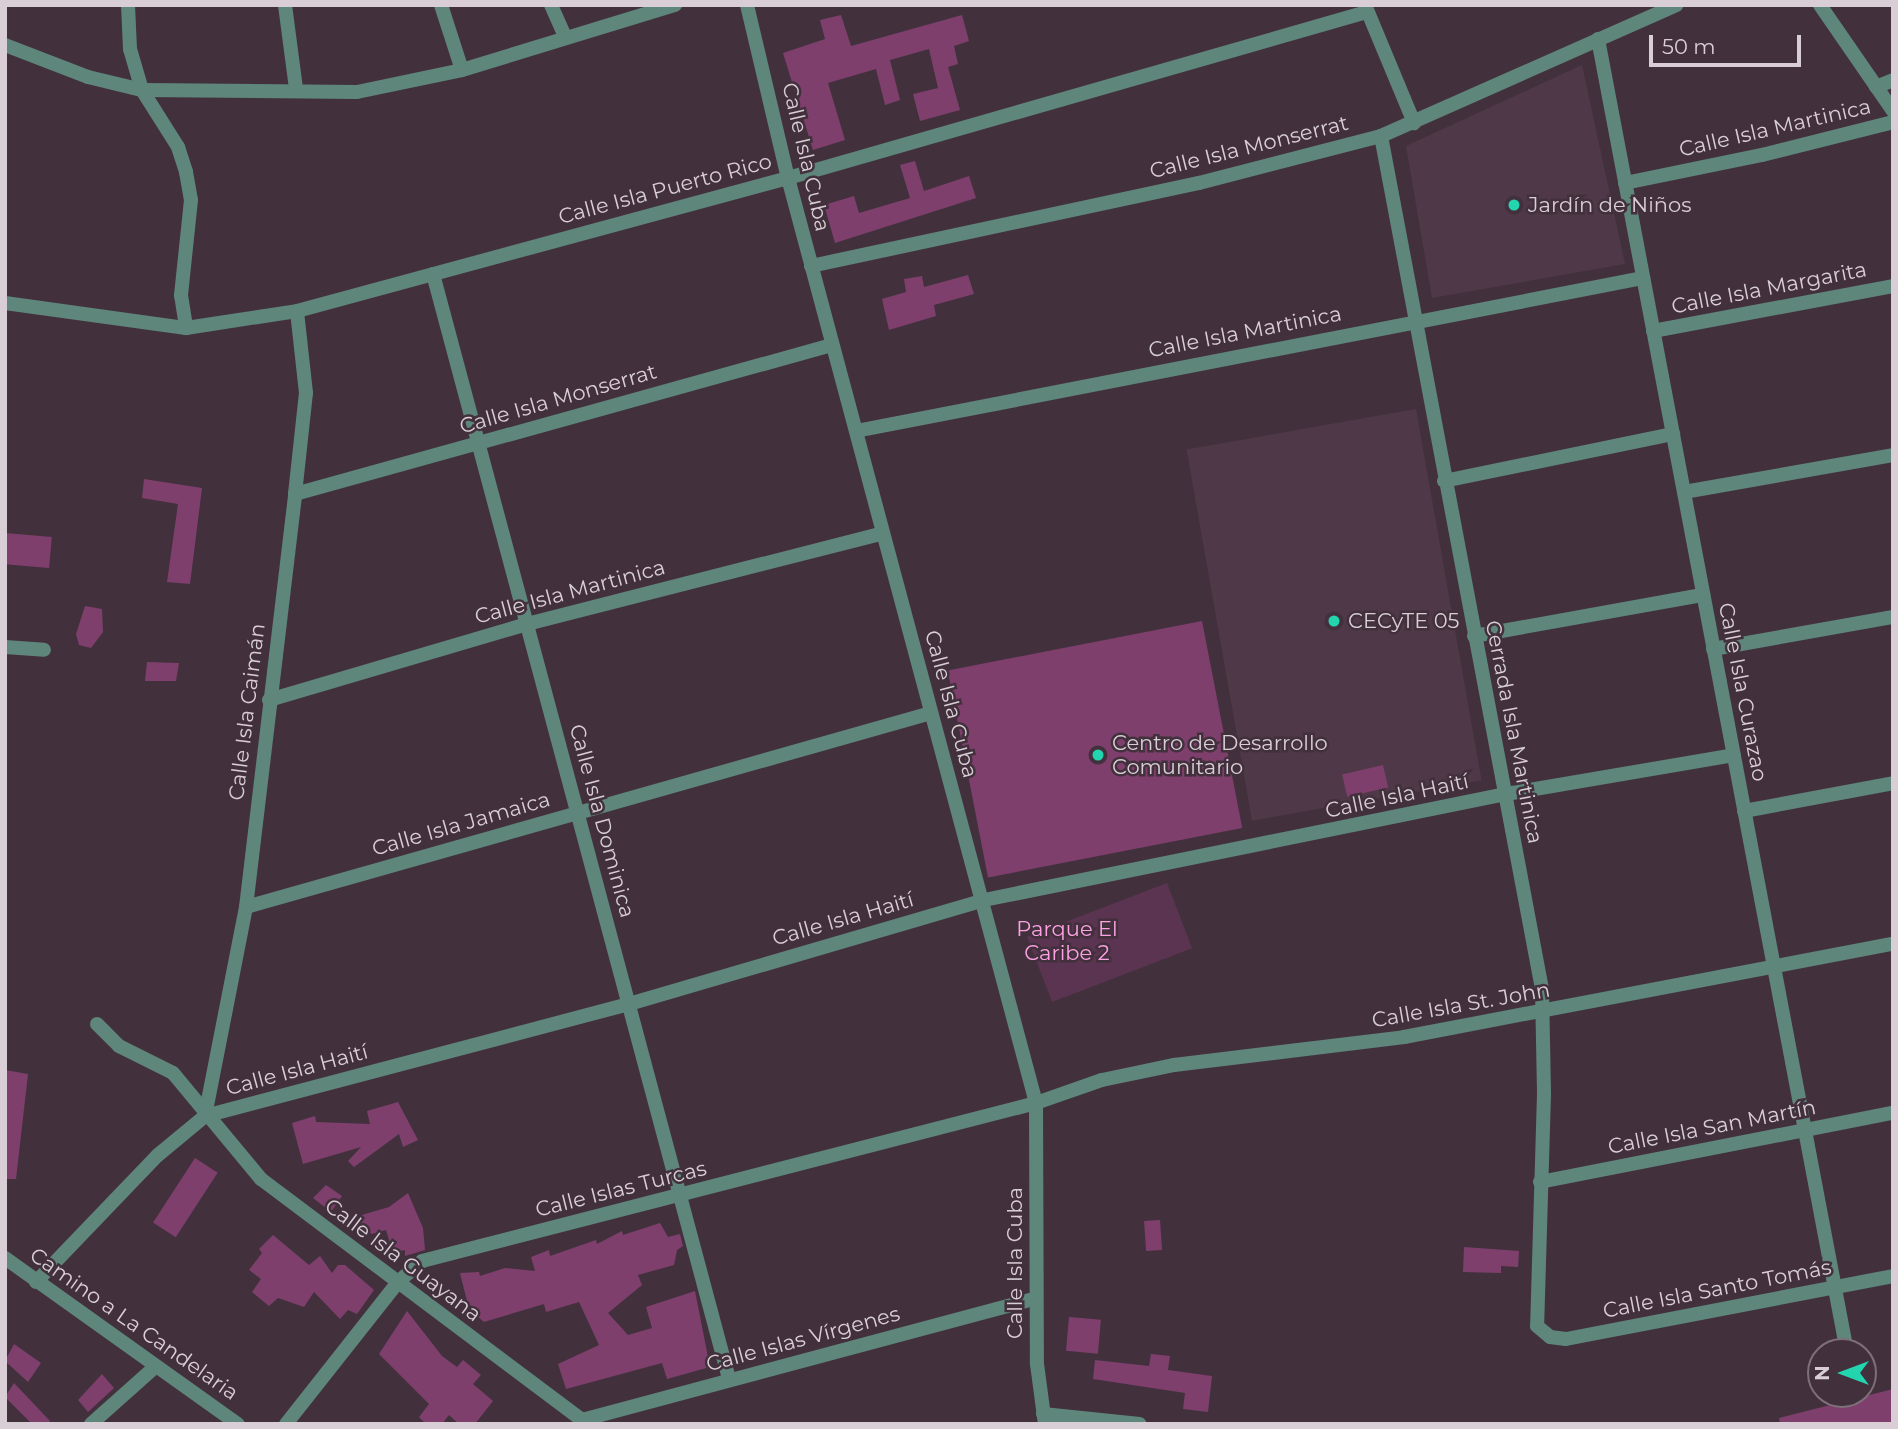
<!DOCTYPE html>
<html>
<head>
<meta charset="utf-8">
<style>
	body { margin:0 }
	#map { position:relative; width:1898px; height:1429px; overflow:hidden; background:#42313d; font-family:Montserrat,sans-serif }
	div>[style] { position:absolute }
	.built>* { inset:0; background:#4f3848; transform-origin:0 0 }
	.green>* { inset:0; background:#5a3450; transform-origin:0 0 }
	.building>* { inset:0; background:#7e3f6d; transform-origin:0 0 }
	.minor>* { height:14px; margin:-7px; padding:0 7px; transform-origin:7px; border-radius:7px; background:#5f867a }
	.tertiary>* { height:14px; margin:-7px; padding:0 7px; transform-origin:7px; border-radius:7px; background:#5f867a }
	.dots>* { width:19px; height:19px; translate:-50% -50%; box-sizing:border-box; border:4px solid #42313d; border-radius:50% }
	span { translate:-50% -50%; white-space:nowrap; text-align:center; line-height:1.15; -webkit-text-stroke:5px #42313d; paint-order:stroke }
	.street-label { font-size:21px; color:#d9ced6 }
	.poi-label { font-size:21px; color:#d9ced6 }
	.left { translate:0 -50%; text-align:left }
	.park-label { font-size:21px; color:#fda1e3 }
	.frame { position:absolute; inset:0; border:7px solid #d9ced6; pointer-events:none }
	.north { position:absolute; left:1807px; top:1338px; width:70px; height:70px; box-sizing:border-box; background:#42313d; border:2px solid #7e707a; border-radius:50%; rotate:270deg; font-size:19px; font-weight:700; line-height:28px; text-align:center; color:#d9ced6 }
	.north::after { content:''; display:block; margin:auto; width:24px; height:32px; background:#23d5af; clip-path:polygon(50% 0,100% 100%,50% 72%,0 100%) }
	.scale { position:absolute; left:1649px; top:35px; width:152px; height:32px; box-sizing:border-box; border:4px solid #d9ced6; border-top:0; padding-left:9px; font-size:21px; line-height:24px; white-space:nowrap; color:#d9ced6; -webkit-text-stroke:5px #42313d; paint-order:stroke }
</style>
</head>
<body>
<div id="map">
	<div class="built">
		<i style="clip-path:polygon(1582px 65px,1625px 264px,1432px 298px,1406px 146px)"></i>
		<i style="left:1416px;top:409px;width:377px;height:233px;rotate:80deg"></i>
	</div>
	<div class="green">
		<i style="left:1167px;top:883px;width:70px;height:150px;rotate:69deg"></i>
	</div>
	<div class="building">
		<i style="clip-path:polygon(841px 15px,851px 46px,962px 15px,969px 41px,954px 46px,958px 64px,948px 67px,960px 110px,920px 121px,913px 94px,938px 88px,929px 49px,890px 60px,900px 100px,885px 105px,876px 69px,828px 83px,845px 140px,813px 150px,783px 53px,825px 39px,820px 20px)"></i>
		<i style="clip-path:polygon(915px 161px,924px 191px,969px 176px,976px 198px,835px 243px,824px 205px,854px 196px,859px 213px,910px 198px,900px 165px)"></i>
		<i style="clip-path:polygon(968px 275px,974px 294px,934px 305px,936px 316px,889px 330px,882px 299px,906px 292px,904px 279px,922px 276px,924px 287px)"></i>
		<i style="clip-path:polygon(144px 479px,202px 488px,190px 584px,167px 582px,178px 504px,142px 498px)"></i>
		<i style="left:5px;top:533px;width:47px;height:31px;rotate:5deg"></i>
		<i style="clip-path:polygon(85px 606px,102px 609px,103px 632px,91px 648px,79px 645px,76px 634px)"></i>
		<i style="left:1202px;top:621px;width:211px;height:259px;rotate:79deg"></i>
		<i style="clip-path:polygon(147px 662px,179px 663px,176px 681px,145px 681px)"></i>
		<i style="left:1383px;top:765px;width:23px;height:42px;rotate:77deg"></i>
		<i style="clip-path:polygon(5px 1070px,28px 1074px,16px 1179px,5px 1179px)"></i>
		<i style="clip-path:polygon(398px 1102px,418px 1140px,403px 1147px,399px 1134px,354px 1167px,348px 1161px,361px 1147px,303px 1164px,292px 1123px,315px 1116px,316px 1122px,370px 1124px,367px 1111px)"></i>
		<i style="left:195px;top:1158px;width:27px;height:77px;rotate:33deg"></i>
		<i style="clip-path:polygon(326px 1185px,342px 1196px,331px 1212px,313px 1198px)"></i>
		<i style="clip-path:polygon(408px 1193px,423px 1228px,425px 1250px,405px 1256px,405px 1250px,393px 1253px,386px 1230px,361px 1237px,355px 1217px,389px 1207px)"></i>
		<i style="left:1160px;top:1220px;width:30px;height:16px;rotate:86deg"></i>
		<i style="clip-path:polygon(660px 1223px,668px 1237px,680px 1234px,683px 1246px,677px 1250px,674px 1265px,638px 1275px,642px 1285px,608px 1313px,628px 1335px,652px 1328px,646px 1307px,695px 1291px,710px 1367px,667px 1379px,662px 1363px,566px 1389px,558px 1364px,599px 1345px,579px 1302px,546px 1312px,544px 1304px,484px 1322px,469px 1309px,460px 1273px,479px 1272px,480px 1276px,505px 1268px,535px 1271px,531px 1257px,549px 1250px,550px 1256px,596px 1240px,597px 1244px,622px 1231px,623px 1235px)"></i>
		<i style="clip-path:polygon(273px 1235px,309px 1265px,320px 1256px,332px 1273px,338px 1265px,345px 1265px,374px 1290px,357px 1314px,348px 1310px,340px 1319px,314px 1292px,304px 1307px,278px 1298px,269px 1306px,252px 1292px,261px 1279px,249px 1270px,262px 1253px,259px 1249px)"></i>
		<i style="clip-path:polygon(1464px 1247px,1519px 1251px,1518px 1267px,1501px 1266px,1501px 1273px,1463px 1272px)"></i>
		<i style="clip-path:polygon(407px 1311px,442px 1356px,457px 1367px,463px 1360px,481px 1375px,473px 1384px,493px 1401px,475px 1424px,459px 1424px,449px 1415px,442px 1424px,426px 1424px,419px 1417px,429px 1404px,379px 1354px)"></i>
		<i style="left:1069px;top:1317px;width:32px;height:34px;rotate:5deg"></i>
		<i style="clip-path:polygon(14px 1344px,41px 1363px,28px 1382px,5px 1361px)"></i>
		<i style="clip-path:polygon(1151px 1354px,1170px 1356px,1168px 1370px,1212px 1376px,1208px 1412px,1183px 1409px,1185px 1393px,1093px 1379px,1095px 1360px,1149px 1366px)"></i>
		<i style="clip-path:polygon(102px 1374px,114px 1388px,88px 1412px,78px 1400px)"></i>
		<i style="clip-path:polygon(14px 1383px,50px 1421px,47px 1424px,32px 1424px,5px 1397px)"></i>
		<i style="clip-path:polygon(1893px 1389px,1893px 1424px,1780px 1424px,1779px 1418px)"></i>
	</div>
	<div class="minor">
		<i style="left:128px;top:5px;width:44px;rotate:87.4deg"></i>
		<i style="left:130px;top:49px;width:43px;rotate:73.7deg"></i>
		<i style="left:142px;top:90px;width:67px;rotate:57.7deg"></i>
		<i style="left:178px;top:147px;width:26px;rotate:72deg"></i>
		<i style="left:186px;top:172px;width:28px;rotate:80deg"></i>
		<i style="left:191px;top:200px;width:96px;rotate:96deg"></i>
		<i style="left:181px;top:295px;width:33px;rotate:81deg"></i>
		<i style="left:285px;top:5px;width:84px;rotate:82.5deg"></i>
		<i style="left:441px;top:5px;width:68px;rotate:72.1deg"></i>
		<i style="left:551px;top:5px;width:36px;rotate:66deg"></i>
		<i style="left:747px;top:5px;width:178px;rotate:76.7deg"></i>
		<i style="left:788px;top:178px;width:958px;rotate:74.99deg"></i>
		<i style="left:1036px;top:1103px;width:261px;rotate:89.8deg"></i>
		<i style="left:1037px;top:1364px;width:61px;rotate:82.4deg"></i>
		<i style="left:1365px;top:5px;width:128px;rotate:67.4deg"></i>
		<i style="left:1820px;top:5px;width:129px;rotate:55.4deg"></i>
		<i style="left:1598px;top:39px;width:1336px;rotate:79.26deg"></i>
		<i style="left:5px;top:45px;width:89px;rotate:21.1deg"></i>
		<i style="left:88px;top:77px;width:56px;rotate:13.5deg"></i>
		<i style="left:142px;top:90px;width:215px;rotate:0.5deg"></i>
		<i style="left:357px;top:92px;width:107px;rotate:-11.8deg"></i>
		<i style="left:462px;top:70px;width:223px;rotate:-17deg"></i>
		<i style="left:1876px;top:87px;width:18px;rotate:-22deg"></i>
		<i style="left:1381px;top:136px;width:868px;rotate:79.31deg"></i>
		<i style="left:1542px;top:989px;width:105px;rotate:88.9deg"></i>
		<i style="left:1544px;top:1094px;width:232px;rotate:91.7deg"></i>
		<i style="left:1537px;top:1326px;width:17px;rotate:40deg"></i>
		<i style="left:1550px;top:1337px;width:16px;rotate:7deg"></i>
		<i style="left:1566px;top:1339px;width:333px;rotate:-10.9deg"></i>
		<i style="left:1625px;top:183px;width:140px;rotate:-11.6deg"></i>
		<i style="left:1762px;top:155px;width:135px;rotate:-14.1deg"></i>
		<i style="left:811px;top:266px;width:397px;rotate:-12.1deg"></i>
		<i style="left:1199px;top:183px;width:188px;rotate:-14.5deg"></i>
		<i style="left:1381px;top:136px;width:323px;rotate:-23.9deg"></i>
		<i style="left:433px;top:274px;width:1144px;rotate:75deg"></i>
		<i style="left:5px;top:303px;width:183px;rotate:7.9deg"></i>
		<i style="left:186px;top:328px;width:112px;rotate:-8.7deg"></i>
		<i style="left:297px;top:311px;width:509px;rotate:-15.16deg"></i>
		<i style="left:788px;top:178px;width:602px;rotate:-16deg"></i>
		<i style="left:1653px;top:331px;width:244px;rotate:-10.6deg"></i>
		<i style="left:856px;top:431px;width:802px;rotate:-11deg"></i>
		<i style="left:1444px;top:481px;width:234px;rotate:-11.6deg"></i>
		<i style="left:1684px;top:492px;width:212px;rotate:-10deg"></i>
		<i style="left:295px;top:494px;width:557px;rotate:-15.51deg"></i>
		<i style="left:1474px;top:636px;width:233px;rotate:-10.2deg"></i>
		<i style="left:5px;top:647px;width:39px;rotate:4deg"></i>
		<i style="left:1713px;top:649px;width:183px;rotate:-10.1deg"></i>
		<i style="left:269px;top:700px;width:269px;rotate:-16.4deg"></i>
		<i style="left:527px;top:624px;width:367px;rotate:-14.3deg"></i>
		<i style="left:1744px;top:811px;width:152px;rotate:-10.6deg"></i>
		<i style="left:246px;top:907px;width:712px;rotate:-15.81deg"></i>
		<i style="left:97px;top:1024px;width:31px;rotate:45deg"></i>
		<i style="left:119px;top:1046px;width:60px;rotate:26.6deg"></i>
		<i style="left:173px;top:1073px;width:138px;rotate:50.3deg"></i>
		<i style="left:261px;top:1179px;width:408px;rotate:36.9deg"></i>
		<i style="left:205px;top:1116px;width:213px;rotate:-78.9deg"></i>
		<i style="left:246px;top:907px;width:416px;rotate:-83.2deg"></i>
		<i style="left:295px;top:494px;width:102px;rotate:-83.8deg"></i>
		<i style="left:306px;top:393px;width:82px;rotate:-96.3deg"></i>
		<i style="left:1540px;top:1182px;width:360px;rotate:-11.1deg"></i>
		<i style="left:36px;top:1282px;width:176px;rotate:-46.2deg"></i>
		<i style="left:158px;top:1155px;width:61px;rotate:-39.7deg"></i>
		<i style="left:205px;top:1116px;width:439px;rotate:-14.8deg"></i>
		<i style="left:629px;top:1004px;width:370px;rotate:-16.3deg"></i>
		<i style="left:984px;top:900px;width:533px;rotate:-11.48deg"></i>
		<i style="left:1506px;top:794px;width:231px;rotate:-9.7deg"></i>
		<i style="left:1043px;top:1414px;width:97px;rotate:5.9deg"></i>
		<i style="left:582px;top:1420px;width:470px;rotate:-15deg"></i>
		<i style="left:91px;top:1424px;width:86px;rotate:-41.7deg"></i>
		<i style="left:286px;top:1424px;width:181px;rotate:-51.7deg"></i>
		<i style="left:398px;top:1282px;width:32px;rotate:-41deg"></i>
		<i style="left:422px;top:1261px;width:634px;rotate:-14.43deg"></i>
		<i style="left:1036px;top:1103px;width:70px;rotate:-19.2deg"></i>
		<i style="left:1102px;top:1080px;width:74px;rotate:-11.8deg"></i>
		<i style="left:1174px;top:1065px;width:232px;rotate:-6.9deg"></i>
		<i style="left:1404px;top:1037px;width:498px;rotate:-10.8deg"></i>
	</div>
	<div class="tertiary">
		<i style="left:5px;top:1258px;width:286px;rotate:35.5deg"></i>
	</div>
	<div class="dots">
		<i style="left:1514px;top:205px;background:#23d5af"></i>
		<i style="left:1334px;top:621px;background:#23d5af"></i>
		<i style="left:1098px;top:755px;background:#23d5af"></i>
	</div>
	<div class="street-label">
		<span style="left:1775px;top:128px;rotate:-13deg">Calle Isla Martinica</span>
		<span style="left:1249px;top:147px;rotate:-14deg">Calle Isla Monserrat</span>
		<span style="left:806px;top:157px;rotate:77deg">Calle Isla Cuba</span>
		<span style="left:665px;top:189px;rotate:-15deg">Calle Isla Puerto Rico</span>
		<span style="left:1769px;top:288px;rotate:-11deg">Calle Isla Margarita</span>
		<span style="left:1245px;top:332px;rotate:-11deg">Calle Isla Martinica</span>
		<span style="left:558px;top:399px;rotate:-16deg">Calle Isla Monserrat</span>
		<span style="left:570px;top:592px;rotate:-15deg">Calle Isla Martinica</span>
		<span style="left:1743px;top:692px;rotate:79deg">Calle Isla Curazao</span>
		<span style="left:951px;top:704px;rotate:75deg">Calle Isla Cuba</span>
		<span style="left:247px;top:712px;rotate:-83deg">Calle Isla Caimán</span>
		<span style="left:1514px;top:732px;rotate:79deg">Cerrada Isla Martinica</span>
		<span style="left:1397px;top:796px;rotate:-12deg">Calle Isla Haití</span>
		<span style="left:602px;top:821px;rotate:75deg">Calle Isla Dominica</span>
		<span style="left:461px;top:824px;rotate:-16deg">Calle Isla Jamaica</span>
		<span style="left:843px;top:919px;rotate:-16deg">Calle Isla Haití</span>
		<span style="left:1461px;top:1005px;rotate:-10deg">Calle Isla St. John</span>
		<span style="left:297px;top:1070px;rotate:-15deg">Calle Isla Haití</span>
		<span style="left:1712px;top:1127px;rotate:-11deg">Calle Isla San Martín</span>
		<span style="left:621px;top:1189px;rotate:-14deg">Calle Islas Turcas</span>
		<span style="left:403px;top:1260px;rotate:37deg">Calle Isla Guayana</span>
		<span style="left:1015px;top:1263px;rotate:-90deg">Calle Isla Cuba</span>
		<span style="left:1717px;top:1289px;rotate:-11deg">Calle Isla Santo Tomás</span>
		<span style="left:134px;top:1324px;rotate:35deg">Camino a La Candelaria</span>
		<span style="left:803px;top:1339px;rotate:-15deg">Calle Islas Vírgenes</span>
	</div>
	<div class="poi-label">
		<span class="left" style="left:1528px;top:205px">Jardín de Niños</span>
		<span class="left" style="left:1348px;top:621px">CECyTE 05</span>
		<span class="left" style="left:1112px;top:755px">Centro de Desarrollo<br>Comunitario</span>
	</div>
	<div class="park-label">
		<span style="left:1067px;top:941px">Parque El<br>Caribe 2</span>
	</div>
	<div class="frame"></div>
	<div class="north">N</div>
	<div class="scale">50 m</div>
</div>
</body>
</html>
